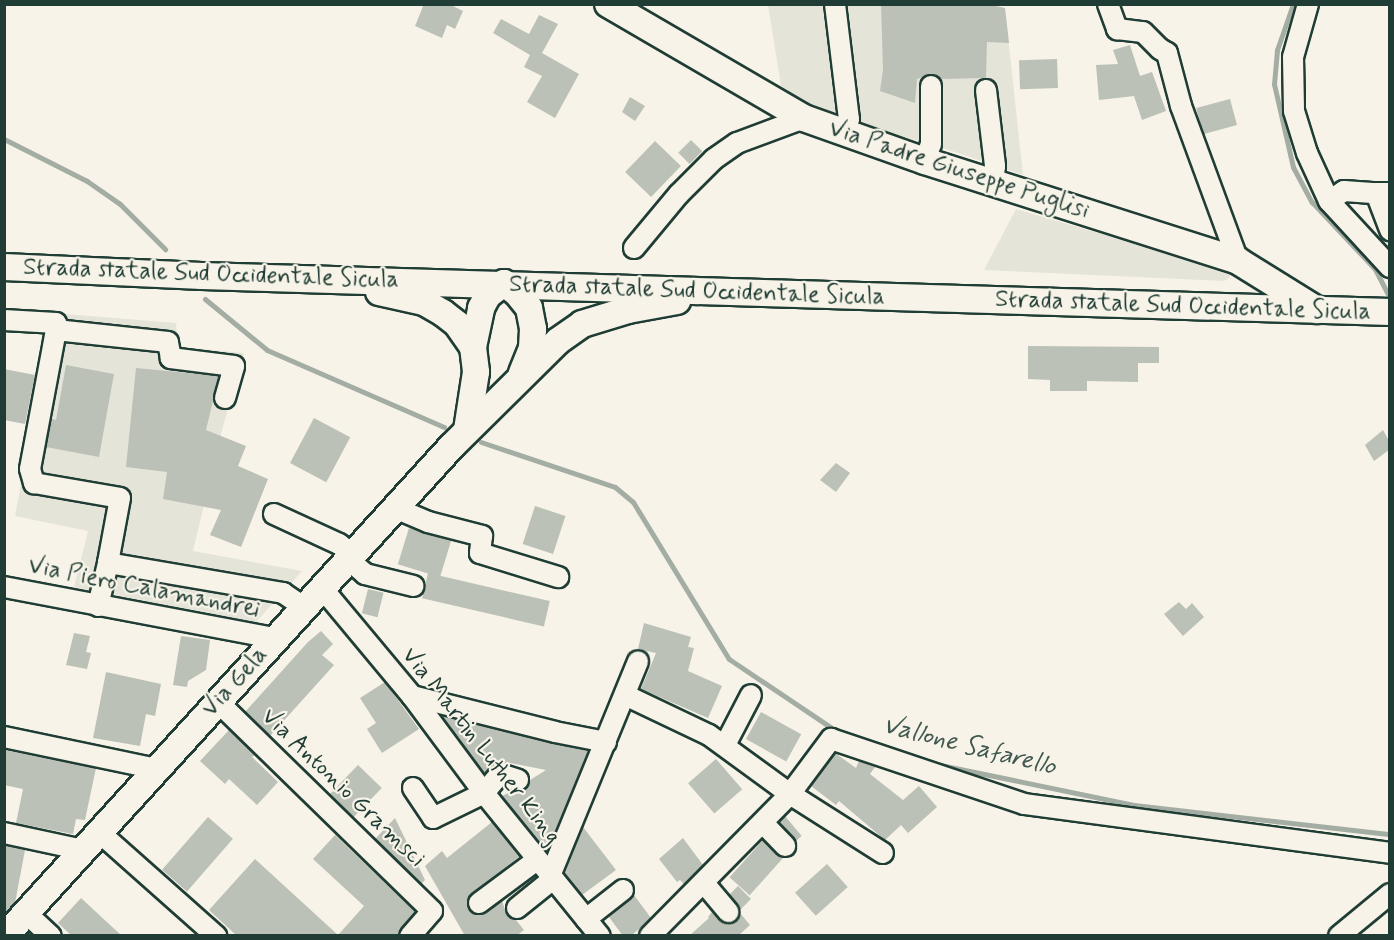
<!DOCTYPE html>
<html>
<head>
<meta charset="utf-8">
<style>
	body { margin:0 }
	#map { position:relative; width:1394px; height:940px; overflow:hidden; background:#f7f3e8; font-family:Mynerve,sans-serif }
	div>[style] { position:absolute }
	.built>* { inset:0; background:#e5e4d9 }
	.stream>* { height:5px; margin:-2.5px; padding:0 2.5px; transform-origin:2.5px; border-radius:2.5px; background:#a4ada3 }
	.building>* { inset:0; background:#bbc1b6; transform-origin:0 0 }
	.roads { filter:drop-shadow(2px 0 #1f3d34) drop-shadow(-2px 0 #1f3d34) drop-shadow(0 2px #1f3d34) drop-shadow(0 -2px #1f3d34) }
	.minor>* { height:20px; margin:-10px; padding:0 10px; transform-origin:10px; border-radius:10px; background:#f7f3e8 }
	.major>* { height:26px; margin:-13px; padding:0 13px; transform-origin:13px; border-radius:13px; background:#f7f3e8 }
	span { translate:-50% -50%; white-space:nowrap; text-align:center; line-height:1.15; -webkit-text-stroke:4.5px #f7f3e8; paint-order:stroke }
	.street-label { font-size:24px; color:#1f3d34 }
	.water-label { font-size:26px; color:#405950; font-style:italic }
	.frame { position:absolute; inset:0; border:6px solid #1f3d34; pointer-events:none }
</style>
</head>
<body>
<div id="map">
	<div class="built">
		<i style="clip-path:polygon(986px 4px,1005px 8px,1023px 175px,931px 144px,870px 128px,849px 119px,815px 111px,781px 86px,768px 5px)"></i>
		<i style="clip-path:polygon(1016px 209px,1225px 270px,1230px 274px,1229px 278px,1224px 281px,984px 270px)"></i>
		<i style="clip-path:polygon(53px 313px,176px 323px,178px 347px,244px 353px,222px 430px,193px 551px,302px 571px,256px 622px,74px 587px,88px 531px,15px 516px)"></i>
	</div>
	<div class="stream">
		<i style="left:1293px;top:4px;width:49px;rotate:109.2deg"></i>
		<i style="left:1277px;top:50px;width:34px;rotate:95deg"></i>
		<i style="left:1274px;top:84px;width:85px;rotate:77.1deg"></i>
		<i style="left:1293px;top:167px;width:40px;rotate:62deg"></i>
		<i style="left:1312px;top:202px;width:92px;rotate:46.8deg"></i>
		<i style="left:1375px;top:269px;width:33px;rotate:63deg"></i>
		<i style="left:4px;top:139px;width:93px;rotate:26.8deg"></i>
		<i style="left:87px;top:181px;width:40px;rotate:34.9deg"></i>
		<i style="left:120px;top:204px;width:64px;rotate:45deg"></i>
		<i style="left:205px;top:299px;width:80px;rotate:39.4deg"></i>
		<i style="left:267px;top:350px;width:193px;rotate:23.5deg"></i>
		<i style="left:481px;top:442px;width:141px;rotate:18.6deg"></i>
		<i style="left:615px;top:487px;width:23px;rotate:40deg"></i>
		<i style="left:633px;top:502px;width:184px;rotate:58.6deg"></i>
		<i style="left:729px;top:659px;width:133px;rotate:33.9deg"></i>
		<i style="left:931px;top:763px;width:207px;rotate:11.7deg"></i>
		<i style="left:1134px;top:805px;width:258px;rotate:6.5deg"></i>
	</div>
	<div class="building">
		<i style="clip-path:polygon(424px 4px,449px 4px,463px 11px,455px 29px,447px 25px,442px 38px,415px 26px)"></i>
		<i style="clip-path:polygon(881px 4px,986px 4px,1005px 8px,1009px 43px,987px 42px,986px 78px,940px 79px,930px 74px,917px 79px,915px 103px,880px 91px,883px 70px)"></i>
		<i style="clip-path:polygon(539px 15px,558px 24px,542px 53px,579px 74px,555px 118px,527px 102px,542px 76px,524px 67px,530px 55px,493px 33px,501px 19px,529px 34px)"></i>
		<i style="clip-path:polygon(1130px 45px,1140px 76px,1152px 72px,1166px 111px,1142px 120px,1134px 96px,1099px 100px,1096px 65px,1118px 64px,1113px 50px)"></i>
		<i style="left:1057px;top:59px;width:29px;height:38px;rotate:88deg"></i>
		<i style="clip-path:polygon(630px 97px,645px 106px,635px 121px,622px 112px)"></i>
		<i style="left:1230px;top:99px;width:27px;height:35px;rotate:75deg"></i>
		<i style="left:691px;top:140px;width:16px;height:18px;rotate:45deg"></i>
		<i style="left:655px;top:141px;width:36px;height:43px;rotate:44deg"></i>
		<i style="clip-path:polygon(1028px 346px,1159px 347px,1159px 363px,1138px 363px,1138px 382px,1087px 381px,1087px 391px,1050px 391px,1050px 380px,1028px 379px)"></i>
		<i style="clip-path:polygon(66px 365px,114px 374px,99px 457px,46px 447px,52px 419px,56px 420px)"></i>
		<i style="clip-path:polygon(136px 368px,219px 376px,206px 430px,246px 446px,238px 466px,268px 479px,241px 547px,210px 535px,221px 510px,163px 499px,167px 472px,126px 467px)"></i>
		<i style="clip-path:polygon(4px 369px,35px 375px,25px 424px,4px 420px)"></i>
		<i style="left:314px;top:418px;width:41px;height:51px;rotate:28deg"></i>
		<i style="clip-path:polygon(1383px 430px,1389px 441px,1389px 450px,1374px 461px,1365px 445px)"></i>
		<i style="clip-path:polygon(836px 463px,850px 473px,836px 492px,820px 480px)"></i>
		<i style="left:535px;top:506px;width:32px;height:40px;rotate:18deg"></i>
		<i style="left:409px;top:528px;width:44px;height:38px;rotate:17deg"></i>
		<i style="left:428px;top:573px;width:125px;height:26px;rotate:13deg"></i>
		<i style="left:368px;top:589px;width:16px;height:25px;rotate:14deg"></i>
		<i style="clip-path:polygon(1179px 602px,1186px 609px,1192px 603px,1204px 617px,1183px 636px,1164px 614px)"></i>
		<i style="clip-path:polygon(644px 623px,691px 637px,688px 647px,694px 648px,688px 671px,722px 686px,708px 718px,641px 689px,656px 653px,638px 649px)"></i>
		<i style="clip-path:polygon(321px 631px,333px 644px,322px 655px,334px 665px,270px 736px,245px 712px,308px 642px)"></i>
		<i style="clip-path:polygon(74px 633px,90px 636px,86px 652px,91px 653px,87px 669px,66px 665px)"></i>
		<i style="clip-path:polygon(181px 636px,210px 640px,206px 670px,188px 681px,187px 687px,173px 685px)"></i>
		<i style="clip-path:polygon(106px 672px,161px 684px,155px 716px,146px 714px,140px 746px,93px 738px)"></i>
		<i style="clip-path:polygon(385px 682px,419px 729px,382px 753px,367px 729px,376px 723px,360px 698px)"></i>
		<i style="left:761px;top:712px;width:46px;height:31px;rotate:29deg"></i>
		<i style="clip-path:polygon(442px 716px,588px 751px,548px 849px,545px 849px,502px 796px,512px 791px,525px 789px,530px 780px,546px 770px,495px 760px,485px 774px)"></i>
		<i style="clip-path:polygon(229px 730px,255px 755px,252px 757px,278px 782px,257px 805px,229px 779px,225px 784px,200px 761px)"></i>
		<i style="clip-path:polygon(4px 750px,96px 768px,85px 820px,76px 819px,73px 834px,16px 823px,23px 789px,4px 785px)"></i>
		<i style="clip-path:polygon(835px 753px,856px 768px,859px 761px,875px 767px,870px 774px,903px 800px,919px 786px,937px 807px,908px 833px,901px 825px,885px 840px,839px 801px,836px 805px,811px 786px)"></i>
		<i style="left:716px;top:759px;width:40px;height:37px;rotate:49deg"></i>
		<i style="left:358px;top:765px;width:33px;height:41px;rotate:44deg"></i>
		<i style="left:785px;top:816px;width:26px;height:9px;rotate:50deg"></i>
		<i style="left:208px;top:817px;width:33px;height:70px;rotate:41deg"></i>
		<i style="clip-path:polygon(395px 818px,425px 880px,421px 884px,375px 839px)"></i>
		<i style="clip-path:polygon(492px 822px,520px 856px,472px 893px,467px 905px,474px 914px,481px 915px,502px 901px,507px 915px,516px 920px,524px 930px,516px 936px,465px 936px,425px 866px,442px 851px,447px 858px)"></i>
		<i style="clip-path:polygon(583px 827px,616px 870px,582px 895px,565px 873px)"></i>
		<i style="clip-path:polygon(335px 835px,415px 912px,401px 928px,398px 936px,237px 936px,209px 910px,255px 859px,338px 935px,364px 906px,313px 859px)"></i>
		<i style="clip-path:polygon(683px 838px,703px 865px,684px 884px,680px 880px,677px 882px,659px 859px)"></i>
		<i style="left:763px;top:840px;width:27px;height:50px;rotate:42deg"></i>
		<i style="clip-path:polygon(4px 845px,25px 850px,15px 903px,4px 914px)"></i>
		<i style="left:827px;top:864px;width:31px;height:43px;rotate:48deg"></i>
		<i style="clip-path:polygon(738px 886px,751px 899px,740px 910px,729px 895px)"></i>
		<i style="clip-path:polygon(634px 895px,651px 918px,631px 936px,623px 936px,609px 917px)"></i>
		<i style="clip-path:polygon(81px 898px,122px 936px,72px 936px,58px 923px)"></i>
		<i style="clip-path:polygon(712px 912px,723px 923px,729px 924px,736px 921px,740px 913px,750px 925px,738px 936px,689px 936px,709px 918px,708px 917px)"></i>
	</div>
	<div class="roads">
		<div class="minor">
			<i style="left:835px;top:4px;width:116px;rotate:83.1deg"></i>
			<i style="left:849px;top:119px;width:15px;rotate:122deg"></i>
			<i style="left:1108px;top:4px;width:27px;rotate:70deg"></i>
			<i style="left:1117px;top:29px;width:26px;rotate:7deg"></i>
			<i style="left:1143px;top:32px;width:24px;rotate:45deg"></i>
			<i style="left:1160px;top:49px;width:8px;rotate:30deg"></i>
			<i style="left:1167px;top:53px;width:55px;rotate:75.2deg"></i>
			<i style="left:1181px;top:106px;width:165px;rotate:69.8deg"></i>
			<i style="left:1308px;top:4px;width:55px;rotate:105.8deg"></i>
			<i style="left:1293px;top:57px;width:54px;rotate:88.9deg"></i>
			<i style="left:1294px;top:111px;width:44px;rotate:72.8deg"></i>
			<i style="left:1307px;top:153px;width:53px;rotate:65.4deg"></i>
			<i style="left:1329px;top:201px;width:90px;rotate:47.3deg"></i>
			<i style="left:986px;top:90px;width:77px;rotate:83.2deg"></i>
			<i style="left:995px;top:166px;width:16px;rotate:97deg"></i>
			<i style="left:925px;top:161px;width:18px;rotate:-71deg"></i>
			<i style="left:931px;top:144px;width:58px;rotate:-90deg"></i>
			<i style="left:1390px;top:193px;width:14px;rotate:180deg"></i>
			<i style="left:1376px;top:193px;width:40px;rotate:69deg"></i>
			<i style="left:1329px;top:201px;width:18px;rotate:-34deg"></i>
			<i style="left:1344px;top:191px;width:32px;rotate:4deg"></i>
			<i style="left:634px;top:248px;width:70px;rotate:-50.2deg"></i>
			<i style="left:679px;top:194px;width:49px;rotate:-45deg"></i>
			<i style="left:714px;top:159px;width:28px;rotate:-35deg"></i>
			<i style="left:737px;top:143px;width:72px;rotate:-20.5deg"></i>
			<i style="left:4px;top:320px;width:52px;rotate:3.3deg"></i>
			<i style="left:56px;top:323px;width:7px;rotate:90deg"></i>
			<i style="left:225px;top:398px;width:33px;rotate:-74deg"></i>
			<i style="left:234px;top:366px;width:64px;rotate:-172.8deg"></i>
			<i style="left:171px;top:358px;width:16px;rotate:-101deg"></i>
			<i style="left:168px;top:342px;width:113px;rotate:-173.9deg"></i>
			<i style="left:56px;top:330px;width:141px;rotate:100.6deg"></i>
			<i style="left:30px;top:469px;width:15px;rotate:74deg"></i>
			<i style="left:34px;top:483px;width:87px;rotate:9.9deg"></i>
			<i style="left:120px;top:498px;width:66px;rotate:100.5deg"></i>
			<i style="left:108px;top:563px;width:178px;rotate:9.7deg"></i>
			<i style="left:283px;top:593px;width:25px;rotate:34deg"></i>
			<i style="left:395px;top:508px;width:36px;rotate:23deg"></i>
			<i style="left:428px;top:522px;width:56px;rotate:14.5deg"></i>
			<i style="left:482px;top:536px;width:17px;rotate:97deg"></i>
			<i style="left:480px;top:553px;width:82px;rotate:17.1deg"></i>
			<i style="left:274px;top:514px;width:72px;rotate:24.8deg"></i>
			<i style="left:339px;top:544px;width:17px;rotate:36deg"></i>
			<i style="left:348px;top:559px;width:23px;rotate:41deg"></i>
			<i style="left:365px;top:574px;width:50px;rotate:13.8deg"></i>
			<i style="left:4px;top:587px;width:275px;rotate:10.7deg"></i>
			<i style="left:322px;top:588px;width:141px;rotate:50.2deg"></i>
			<i style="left:412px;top:696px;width:121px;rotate:53.4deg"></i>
			<i style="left:484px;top:793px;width:184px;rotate:51deg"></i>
			<i style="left:98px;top:606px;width:44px;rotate:-76.9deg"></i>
			<i style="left:625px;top:695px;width:93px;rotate:25.5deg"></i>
			<i style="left:709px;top:735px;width:100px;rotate:36.1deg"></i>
			<i style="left:790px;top:794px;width:110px;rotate:32.4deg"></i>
			<i style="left:412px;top:696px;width:147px;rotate:14.1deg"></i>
			<i style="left:555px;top:732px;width:52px;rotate:11.1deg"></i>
			<i style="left:218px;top:702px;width:299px;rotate:44.3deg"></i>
			<i style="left:432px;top:911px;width:33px;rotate:131deg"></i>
			<i style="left:4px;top:737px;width:156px;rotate:11.8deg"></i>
			<i style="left:725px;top:745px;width:56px;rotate:-62.5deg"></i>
			<i style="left:413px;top:788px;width:36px;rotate:56deg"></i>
			<i style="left:433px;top:818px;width:57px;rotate:-26.1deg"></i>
			<i style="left:484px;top:793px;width:25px;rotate:-50deg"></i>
			<i style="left:500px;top:774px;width:19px;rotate:18deg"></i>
			<i style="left:763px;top:823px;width:32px;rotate:46deg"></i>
			<i style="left:99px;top:832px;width:157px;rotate:41.6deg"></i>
			<i style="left:4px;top:833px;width:81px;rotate:12.1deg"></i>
			<i style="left:550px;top:876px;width:232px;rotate:-67.7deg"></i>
			<i style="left:704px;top:883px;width:38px;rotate:50deg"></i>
			<i style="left:479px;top:903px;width:72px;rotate:-36.6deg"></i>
			<i style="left:517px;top:908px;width:46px;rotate:-38.9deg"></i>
			<i style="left:25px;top:912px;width:35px;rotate:43deg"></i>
			<i style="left:586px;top:919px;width:47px;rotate:-38.1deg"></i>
			<i style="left:650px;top:936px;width:199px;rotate:-45.4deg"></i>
			<i style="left:790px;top:794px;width:69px;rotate:-53.3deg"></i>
			<i style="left:831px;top:739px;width:204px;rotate:18.6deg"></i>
			<i style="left:1024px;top:804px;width:369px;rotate:7.6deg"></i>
			<i style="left:1339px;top:936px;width:66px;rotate:-39.5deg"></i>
		</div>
		<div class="major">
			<i style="left:608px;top:4px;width:227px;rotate:30.2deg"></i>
			<i style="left:804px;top:118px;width:128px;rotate:19.6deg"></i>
			<i style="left:925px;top:161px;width:329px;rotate:17.7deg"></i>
			<i style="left:1238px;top:261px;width:93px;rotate:31.8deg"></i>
			<i style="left:4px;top:267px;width:198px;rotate:2.6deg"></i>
			<i style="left:202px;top:276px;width:1189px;rotate:1.74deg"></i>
			<i style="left:379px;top:292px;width:46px;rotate:12.5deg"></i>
			<i style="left:424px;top:302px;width:22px;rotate:30deg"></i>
			<i style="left:443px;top:313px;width:18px;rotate:38deg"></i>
			<i style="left:457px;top:324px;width:28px;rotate:55deg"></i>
			<i style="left:473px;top:347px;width:25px;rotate:83deg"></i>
			<i style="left:476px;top:372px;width:59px;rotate:98.8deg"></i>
			<i style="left:473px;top:347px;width:40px;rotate:-78deg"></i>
			<i style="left:481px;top:308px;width:15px;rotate:-62deg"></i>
			<i style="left:488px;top:295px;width:20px;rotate:-37deg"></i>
			<i style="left:504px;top:283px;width:16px;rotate:38deg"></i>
			<i style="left:517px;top:293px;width:19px;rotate:51deg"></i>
			<i style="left:529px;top:308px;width:21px;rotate:79deg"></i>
			<i style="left:533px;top:329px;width:19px;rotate:93deg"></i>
			<i style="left:532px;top:348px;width:27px;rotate:112deg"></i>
			<i style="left:5px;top:936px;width:663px;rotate:-47.63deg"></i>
			<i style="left:452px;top:446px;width:149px;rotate:-44.7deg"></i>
			<i style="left:558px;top:341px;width:29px;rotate:-35deg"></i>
			<i style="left:582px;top:324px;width:48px;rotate:-16.9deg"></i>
			<i style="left:628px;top:310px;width:50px;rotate:-10.4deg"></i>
		</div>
	</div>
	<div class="street-label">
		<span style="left:959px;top:170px;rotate:18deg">Via Padre Giuseppe Puglisi</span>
		<span style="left:211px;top:274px;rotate:2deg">Strada statale Sud Occidentale Sicula</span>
		<span style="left:697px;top:291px;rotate:2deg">Strada statale Sud Occidentale Sicula</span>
		<span style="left:1183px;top:306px;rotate:2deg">Strada statale Sud Occidentale Sicula</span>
		<span style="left:144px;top:588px;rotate:11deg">Via Piero Calamandrei</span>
		<span style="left:235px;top:682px;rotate:-48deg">Via Gela</span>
		<span style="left:481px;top:746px;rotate:52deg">Via Martin Luther King</span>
		<span style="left:343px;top:788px;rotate:44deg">Via Antonio Gramsci</span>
	</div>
	<div class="water-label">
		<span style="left:969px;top:747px;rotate:14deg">Vallone Safarello</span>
	</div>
	<div class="frame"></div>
</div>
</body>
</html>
